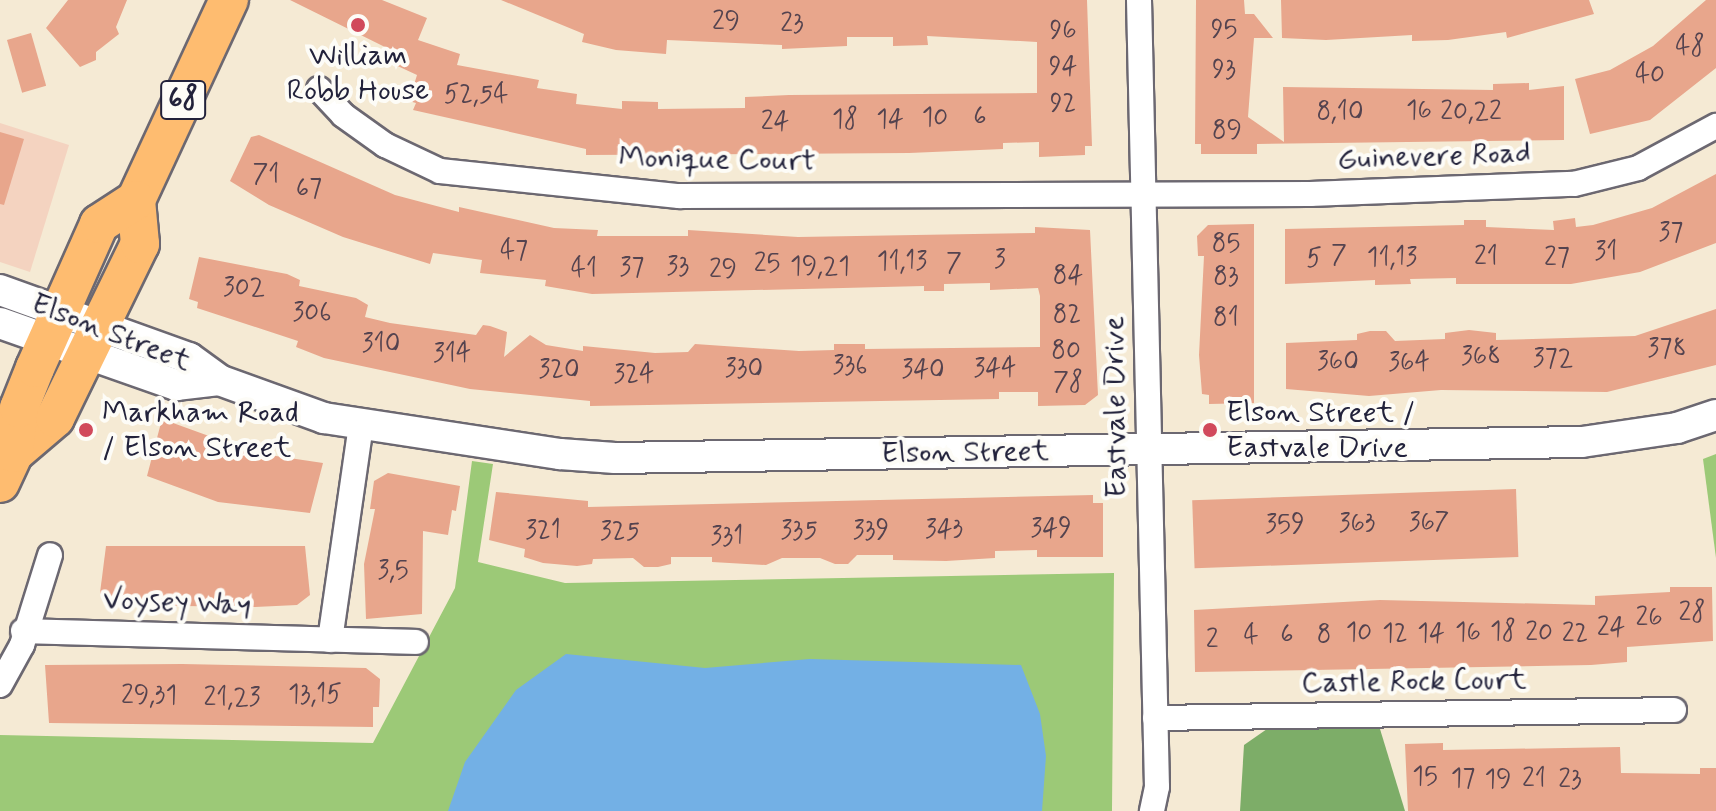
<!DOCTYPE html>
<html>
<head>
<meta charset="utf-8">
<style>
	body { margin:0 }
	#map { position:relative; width:1716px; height:811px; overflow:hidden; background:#f5ead4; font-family:Mynerve,sans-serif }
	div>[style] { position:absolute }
	.built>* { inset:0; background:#f4d3c0 }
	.green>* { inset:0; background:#9cc977 }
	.forest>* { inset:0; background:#7dad68 }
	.water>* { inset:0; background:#73b0e5 }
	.building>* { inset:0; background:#e8a68c; transform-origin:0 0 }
	.roads { filter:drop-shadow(2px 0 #6c6871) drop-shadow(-2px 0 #6c6871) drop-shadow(0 2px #6c6871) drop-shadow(0 -2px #6c6871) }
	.minor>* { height:24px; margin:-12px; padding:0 12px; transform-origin:12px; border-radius:12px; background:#fff }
	.tertiary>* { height:30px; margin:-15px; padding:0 15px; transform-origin:15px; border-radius:15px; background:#fff }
	.primary>* { height:38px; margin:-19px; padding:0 19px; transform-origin:19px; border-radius:19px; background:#febc70 }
	.dots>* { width:22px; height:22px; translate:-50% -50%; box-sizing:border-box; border:4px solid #fdfcf7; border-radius:50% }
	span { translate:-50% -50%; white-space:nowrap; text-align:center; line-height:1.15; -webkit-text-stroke:8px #fdfcf7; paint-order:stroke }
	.number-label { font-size:26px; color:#54434f }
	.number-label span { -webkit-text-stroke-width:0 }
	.shield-label span { padding:2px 6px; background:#fdfcf7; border:2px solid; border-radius:6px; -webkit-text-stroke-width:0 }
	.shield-label { font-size:28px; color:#22223b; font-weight:700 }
	.poi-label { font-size:30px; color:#22223b }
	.left { translate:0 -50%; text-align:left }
	.street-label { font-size:30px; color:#22223b }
</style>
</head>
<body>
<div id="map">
	<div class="built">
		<i style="clip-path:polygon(0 123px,69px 145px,30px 272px,0 262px)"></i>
	</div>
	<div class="green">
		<i style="clip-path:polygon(1716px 454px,1716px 558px,1703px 459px)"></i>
		<i style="clip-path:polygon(472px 461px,493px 464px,478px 562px,565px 583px,1114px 573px,1112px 811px,0 811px,0 735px,373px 743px,455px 588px)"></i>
	</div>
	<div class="forest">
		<i style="clip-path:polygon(1351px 707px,1380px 729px,1405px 811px,1240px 811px,1244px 745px,1290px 713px)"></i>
	</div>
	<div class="water">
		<i style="clip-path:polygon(566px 654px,705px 668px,810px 659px,1021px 665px,1040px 714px,1046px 756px,1042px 811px,448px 811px,465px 762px,516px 690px)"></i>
	</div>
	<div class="building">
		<i style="clip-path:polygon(68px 0,127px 0,116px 27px,119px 34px,96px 52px,96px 60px,80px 67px,46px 28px)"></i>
		<i style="clip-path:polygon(290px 0,382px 0,427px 18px,418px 40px,460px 54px,457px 65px,539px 80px,537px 88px,577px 94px,576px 104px,622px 109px,622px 101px,658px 102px,658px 109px,745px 108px,745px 97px,789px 95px,1037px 93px,1037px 42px,927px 36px,928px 45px,893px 46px,893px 37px,847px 37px,847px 46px,782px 49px,782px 45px,667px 40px,666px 54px,616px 50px,582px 42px,584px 34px,501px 0,1087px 0,1092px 146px,1085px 146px,1085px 155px,1039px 157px,1039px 142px,1003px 143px,1003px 149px,909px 153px,586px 155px,586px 149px,413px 110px,416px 103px,409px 101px,417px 75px,389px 62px,393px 51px)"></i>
		<i style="clip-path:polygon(1196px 0,1244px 0,1245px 14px,1254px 14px,1273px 38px,1254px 38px,1248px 117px,1284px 142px,1283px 87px,1493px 90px,1493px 84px,1529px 83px,1529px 90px,1564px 86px,1564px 140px,1257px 144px,1257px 154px,1201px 154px,1201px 144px,1195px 144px)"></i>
		<i style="clip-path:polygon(1281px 0,1589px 0,1594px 14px,1507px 38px,1506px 32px,1448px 40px,1412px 41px,1412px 35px,1326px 40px,1282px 38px)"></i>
		<i style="clip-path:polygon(1706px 0,1716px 0,1716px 68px,1650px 120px,1590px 134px,1575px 79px,1610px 70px,1653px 46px)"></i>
		<i style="left:31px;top:33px;width:55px;height:25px;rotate:74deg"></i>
		<i style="clip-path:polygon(0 132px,24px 139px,4px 205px,0 204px)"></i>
		<i style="clip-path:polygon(259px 135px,395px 195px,459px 212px,459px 207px,554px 228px,598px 230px,597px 236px,688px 236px,688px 230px,798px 237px,1035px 233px,1035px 227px,1090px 230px,1098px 395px,1085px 405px,1038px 406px,1038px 392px,999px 392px,999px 399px,590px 406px,590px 401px,470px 389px,324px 358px,296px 347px,298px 341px,197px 308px,198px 302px,189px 299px,199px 257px,287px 274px,300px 280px,299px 286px,356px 298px,368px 305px,365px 317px,390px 323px,476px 335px,483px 325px,490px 326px,507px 332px,504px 357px,530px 335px,546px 345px,583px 351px,583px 346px,655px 353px,688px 352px,695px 344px,799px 351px,834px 350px,834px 344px,865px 344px,865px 349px,1040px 347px,1040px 296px,1038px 288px,990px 290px,990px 283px,944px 284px,944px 291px,924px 291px,924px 286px,592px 294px,545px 286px,546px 280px,480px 273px,482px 260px,433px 253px,430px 264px,343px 237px,269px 205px,230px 181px,251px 137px)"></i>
		<i style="clip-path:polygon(1716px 174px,1716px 243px,1640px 272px,1571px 284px,1456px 284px,1456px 278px,1410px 279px,1411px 284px,1375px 285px,1375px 280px,1285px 284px,1285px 229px,1464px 225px,1464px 220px,1486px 220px,1486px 227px,1554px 230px,1553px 221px,1575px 218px,1576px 227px,1593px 225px,1652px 208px)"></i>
		<i style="clip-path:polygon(1254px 224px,1254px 403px,1209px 404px,1209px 395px,1202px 394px,1199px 355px,1204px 256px,1198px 256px,1197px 236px,1208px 225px)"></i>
		<i style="clip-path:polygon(1716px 309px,1716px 365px,1607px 392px,1441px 390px,1369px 396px,1286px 389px,1286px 343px,1357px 340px,1357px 334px,1370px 331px,1386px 331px,1395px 341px,1445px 339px,1445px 333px,1469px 330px,1496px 333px,1496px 340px,1635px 336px)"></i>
		<i style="clip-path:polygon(162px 419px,231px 444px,229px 449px,323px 463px,310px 513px,218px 502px,147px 476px)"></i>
		<i style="clip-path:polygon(388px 473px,460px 486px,456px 511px,452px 510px,448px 535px,423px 531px,422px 614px,366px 619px,364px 564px,375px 509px,370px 509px,374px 481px)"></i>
		<i style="left:1516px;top:489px;width:68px;height:324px;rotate:88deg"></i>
		<i style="clip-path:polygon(496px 492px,588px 501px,588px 507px,1093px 495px,1093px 503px,1103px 503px,1103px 557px,1037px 557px,1037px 550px,995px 551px,995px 558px,946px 561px,893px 560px,893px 555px,857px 555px,848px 564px,835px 564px,820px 558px,782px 558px,766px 565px,712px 562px,712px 557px,671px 557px,671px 564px,658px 567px,644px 567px,633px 558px,593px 559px,592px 564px,577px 566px,543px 563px,524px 557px,525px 549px,489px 540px)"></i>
		<i style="clip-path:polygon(106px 546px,305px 546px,310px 595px,297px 605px,255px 607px,112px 605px,100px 593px)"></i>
		<i style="clip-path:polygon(1670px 587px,1712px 587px,1713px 641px,1627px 647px,1627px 662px,1591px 665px,1195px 672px,1194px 610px,1380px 600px,1595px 605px,1595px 596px,1670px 592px)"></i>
		<i style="clip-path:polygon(182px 664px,366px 668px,380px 679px,379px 707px,373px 707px,373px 727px,49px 723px,45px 665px)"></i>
		<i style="clip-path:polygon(1443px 743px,1443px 750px,1620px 747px,1621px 773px,1700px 774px,1700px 768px,1716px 768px,1716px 811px,1408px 811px,1405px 744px)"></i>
	</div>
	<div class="roads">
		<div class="minor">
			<i style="left:1139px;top:0;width:787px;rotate:88.69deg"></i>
			<i style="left:1157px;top:787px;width:25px;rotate:102deg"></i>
			<i style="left:319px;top:89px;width:35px;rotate:47deg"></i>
			<i style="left:343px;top:115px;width:52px;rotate:35.5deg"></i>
			<i style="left:385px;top:145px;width:61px;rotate:25.3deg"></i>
			<i style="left:440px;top:171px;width:240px;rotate:6deg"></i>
			<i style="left:679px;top:196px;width:631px;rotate:-0.18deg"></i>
			<i style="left:1310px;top:194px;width:264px;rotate:-2.2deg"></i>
			<i style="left:1574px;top:184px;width:66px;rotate:-14deg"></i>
			<i style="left:1638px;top:168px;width:89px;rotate:-28.3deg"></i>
			<i style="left:23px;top:631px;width:393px;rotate:1.6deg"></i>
			<i style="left:330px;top:640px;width:218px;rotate:-81.8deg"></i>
			<i style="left:0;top:685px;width:46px;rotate:-61.2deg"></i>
			<i style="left:22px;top:645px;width:94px;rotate:-72.7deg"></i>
			<i style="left:1155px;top:718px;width:519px;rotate:-0.88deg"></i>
		</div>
		<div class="tertiary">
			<i style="left:0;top:290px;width:201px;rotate:19.8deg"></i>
			<i style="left:189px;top:358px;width:37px;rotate:36deg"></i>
			<i style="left:219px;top:380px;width:112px;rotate:19.9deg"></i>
			<i style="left:324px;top:418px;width:239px;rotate:8.7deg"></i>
			<i style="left:560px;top:454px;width:55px;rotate:4.2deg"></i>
			<i style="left:615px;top:458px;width:967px;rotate:-0.95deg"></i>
			<i style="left:1582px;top:442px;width:96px;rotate:-8.4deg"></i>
			<i style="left:1677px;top:428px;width:41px;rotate:-18.4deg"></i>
			<i style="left:0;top:323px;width:187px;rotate:19.4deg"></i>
			<i style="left:176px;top:385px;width:43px;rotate:-6.6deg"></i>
		</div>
		<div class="primary">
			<i style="left:14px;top:453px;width:54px;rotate:-40.5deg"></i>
			<i style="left:55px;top:418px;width:194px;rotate:-64deg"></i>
			<i style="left:140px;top:244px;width:44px;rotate:-95.2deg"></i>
			<i style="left:136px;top:200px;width:221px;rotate:-65.1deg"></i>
			<i style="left:0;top:483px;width:33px;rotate:-65deg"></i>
			<i style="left:14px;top:453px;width:45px;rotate:-83.7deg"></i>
			<i style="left:19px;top:408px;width:43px;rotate:-68.2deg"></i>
			<i style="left:35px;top:368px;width:158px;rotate:-66deg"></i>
			<i style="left:99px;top:224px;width:44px;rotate:-33deg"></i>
		</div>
	</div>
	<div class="dots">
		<i style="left:358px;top:25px;background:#d1495b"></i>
		<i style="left:86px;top:430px;background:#d1495b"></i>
		<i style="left:1210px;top:430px;background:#d1495b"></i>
	</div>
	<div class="number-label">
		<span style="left:726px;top:23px">29</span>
		<span style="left:792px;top:25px">23</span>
		<span style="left:1224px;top:31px">95</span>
		<span style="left:1063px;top:32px">96</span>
		<span style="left:1690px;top:48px">48</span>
		<span style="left:1063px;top:68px">94</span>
		<span style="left:1224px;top:71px">93</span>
		<span style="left:1650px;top:76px">40</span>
		<span style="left:476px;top:96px">52,54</span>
		<span style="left:1063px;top:105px">92</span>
		<span style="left:1419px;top:112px">16</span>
		<span style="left:1340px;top:113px">8,10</span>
		<span style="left:1471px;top:113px">20,22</span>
		<span style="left:980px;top:118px">6</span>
		<span style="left:935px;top:119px">10</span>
		<span style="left:845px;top:121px">18</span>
		<span style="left:890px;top:121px">14</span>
		<span style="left:775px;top:123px">24</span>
		<span style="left:1227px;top:132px">89</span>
		<span style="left:266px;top:176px">71</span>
		<span style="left:309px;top:190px">67</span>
		<span style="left:1671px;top:234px">37</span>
		<span style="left:1226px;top:245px">85</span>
		<span style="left:514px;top:252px">47</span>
		<span style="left:1606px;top:253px">31</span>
		<span style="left:1339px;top:257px">7</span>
		<span style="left:1486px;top:258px">21</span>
		<span style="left:1392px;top:259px">11,13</span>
		<span style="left:1557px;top:259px">27</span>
		<span style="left:1314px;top:260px">5</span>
		<span style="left:1000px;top:261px">3</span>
		<span style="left:902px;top:263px">11,13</span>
		<span style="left:767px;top:265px">25</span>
		<span style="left:954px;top:265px">7</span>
		<span style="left:678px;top:268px">33</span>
		<span style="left:820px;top:268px">19,21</span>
		<span style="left:632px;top:269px">37</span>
		<span style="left:584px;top:270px">41</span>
		<span style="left:723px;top:271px">29</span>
		<span style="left:1068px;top:277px">84</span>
		<span style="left:1226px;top:278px">83</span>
		<span style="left:244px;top:289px">302</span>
		<span style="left:312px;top:314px">306</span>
		<span style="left:1067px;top:316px">82</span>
		<span style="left:1226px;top:319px">81</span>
		<span style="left:381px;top:345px">310</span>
		<span style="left:1667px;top:350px">378</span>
		<span style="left:1066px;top:352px">80</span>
		<span style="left:452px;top:355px">314</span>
		<span style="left:1481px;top:358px">368</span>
		<span style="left:1553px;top:360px">372</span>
		<span style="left:1338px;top:363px">360</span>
		<span style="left:1409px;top:364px">364</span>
		<span style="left:850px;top:367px">336</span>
		<span style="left:744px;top:370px">330</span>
		<span style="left:995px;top:370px">344</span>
		<span style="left:559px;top:371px">320</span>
		<span style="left:923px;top:371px">340</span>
		<span style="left:634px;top:376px">324</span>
		<span style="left:1068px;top:384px">78</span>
		<span style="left:1429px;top:524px">367</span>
		<span style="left:1357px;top:525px">363</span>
		<span style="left:1285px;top:526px">359</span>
		<span style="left:1051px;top:530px">349</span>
		<span style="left:944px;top:531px">343</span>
		<span style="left:543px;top:532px">321</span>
		<span style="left:799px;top:532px">335</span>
		<span style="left:871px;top:532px">339</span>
		<span style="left:620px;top:533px">325</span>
		<span style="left:727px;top:538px">331</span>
		<span style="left:393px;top:572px">3,5</span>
		<span style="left:1692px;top:614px">28</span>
		<span style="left:1649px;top:619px">26</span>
		<span style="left:1611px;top:629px">24</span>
		<span style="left:1503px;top:633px">18</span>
		<span style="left:1359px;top:634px">10</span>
		<span style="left:1468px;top:634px">16</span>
		<span style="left:1539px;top:634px">20</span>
		<span style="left:1395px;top:635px">12</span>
		<span style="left:1431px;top:635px">14</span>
		<span style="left:1575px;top:635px">22</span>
		<span style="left:1287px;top:636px">6</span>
		<span style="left:1324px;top:636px">8</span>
		<span style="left:1251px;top:637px">4</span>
		<span style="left:1212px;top:641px">2</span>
		<span style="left:315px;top:696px">13,15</span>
		<span style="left:149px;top:697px">29,31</span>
		<span style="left:232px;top:699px">21,23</span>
		<span style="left:1425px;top:778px">15</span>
		<span style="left:1463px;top:780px">17</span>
		<span style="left:1534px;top:780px">21</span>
		<span style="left:1498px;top:781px">19</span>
		<span style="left:1570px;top:781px">23</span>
	</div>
	<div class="shield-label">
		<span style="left:183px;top:100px">68</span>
	</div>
	<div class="poi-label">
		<span style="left:358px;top:73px">William<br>Robb House</span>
		<span class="left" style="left:102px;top:430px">Markham Road<br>/ Elson Street</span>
		<span class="left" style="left:1226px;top:430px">Elson Street /<br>Eastvale Drive</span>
	</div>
	<div class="street-label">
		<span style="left:1434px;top:157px;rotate:-2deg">Guinevere Road</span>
		<span style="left:717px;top:160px;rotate:1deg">Monique Court</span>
		<span style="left:111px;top:333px;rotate:21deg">Elson Street</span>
		<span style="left:1116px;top:407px;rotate:-91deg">Eastvale Drive</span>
		<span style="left:965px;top:453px;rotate:-1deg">Elson Street</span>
		<span style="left:177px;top:603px;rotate:2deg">Voysey Way</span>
		<span style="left:1414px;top:682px;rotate:-1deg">Castle Rock Court</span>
	</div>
</div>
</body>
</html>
